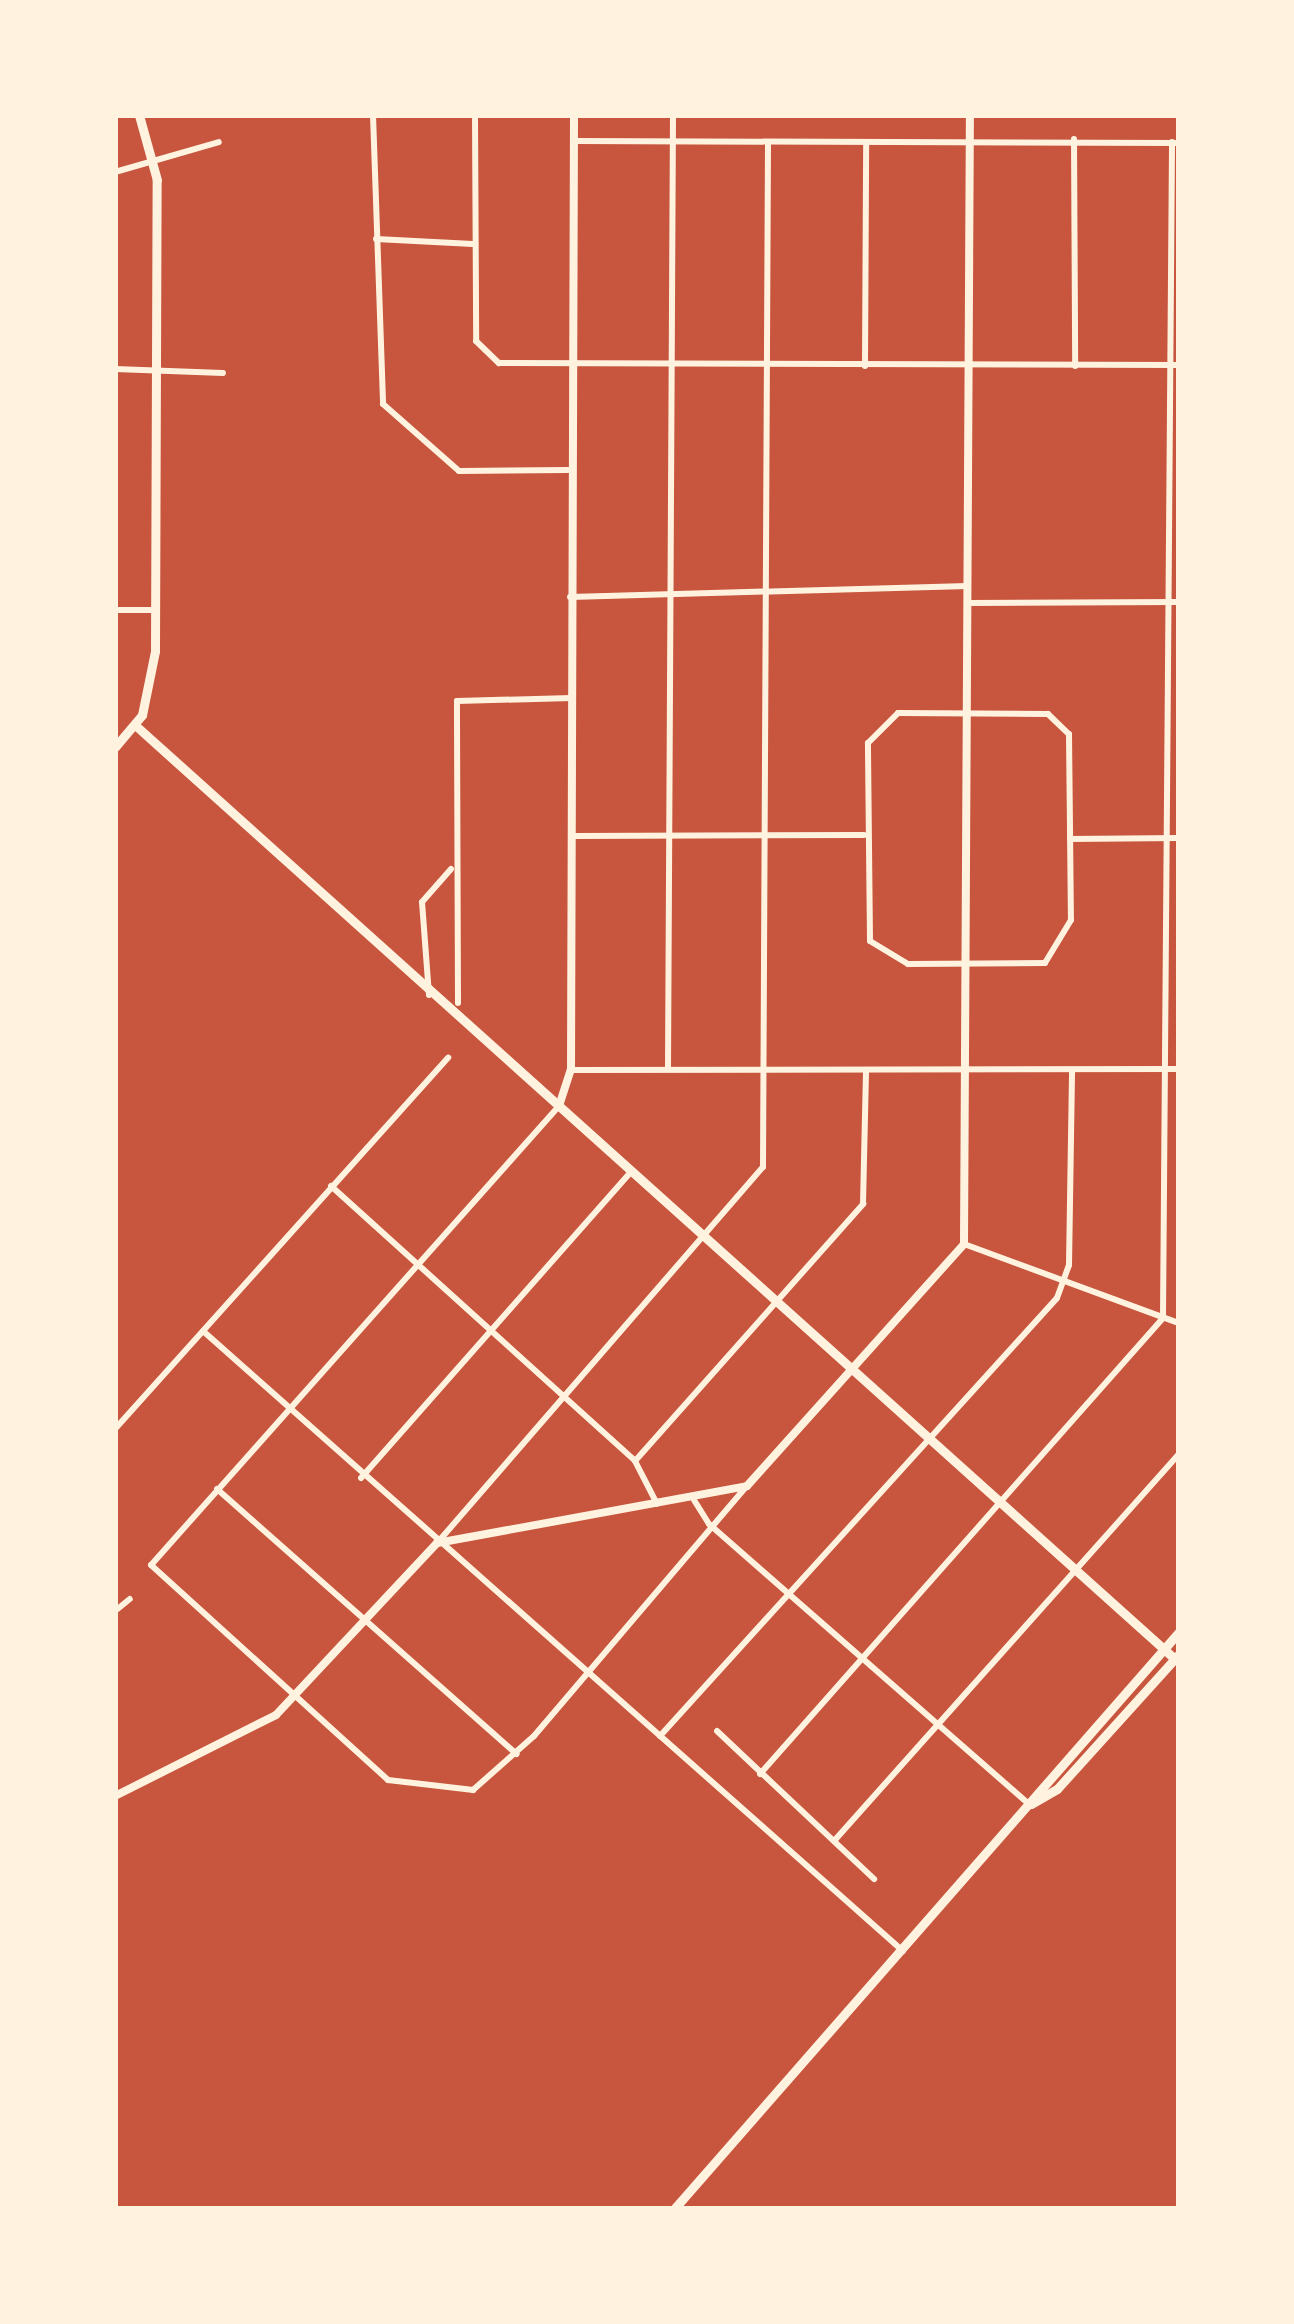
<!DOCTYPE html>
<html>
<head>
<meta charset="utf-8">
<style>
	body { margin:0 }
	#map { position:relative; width:1294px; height:2324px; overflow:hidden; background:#c8553d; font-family:Commissioner,sans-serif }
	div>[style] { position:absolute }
	.minor>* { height:6px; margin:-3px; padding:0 3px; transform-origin:3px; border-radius:3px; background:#fff3e0 }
	.tertiary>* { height:8px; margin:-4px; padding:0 4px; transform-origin:4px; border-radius:4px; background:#fff3e0 }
	.secondary>* { height:9px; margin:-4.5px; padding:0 4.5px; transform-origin:4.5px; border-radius:4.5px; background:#fff3e0 }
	span { translate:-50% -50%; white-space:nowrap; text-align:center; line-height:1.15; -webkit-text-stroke:8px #fff3e0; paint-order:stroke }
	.frame { position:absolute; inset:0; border:118px solid #fff3e0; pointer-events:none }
</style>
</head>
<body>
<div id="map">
	<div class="minor">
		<i style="left:373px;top:115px;width:289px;rotate:88deg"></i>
		<i style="left:383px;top:404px;width:101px;rotate:41.4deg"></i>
		<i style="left:459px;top:471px;width:109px;rotate:-0.5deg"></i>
		<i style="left:475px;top:115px;width:226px;rotate:89.7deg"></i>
		<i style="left:476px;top:341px;width:32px;rotate:44deg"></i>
		<i style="left:499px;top:363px;width:680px;rotate:0.17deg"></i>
		<i style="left:1074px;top:139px;width:227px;rotate:89.7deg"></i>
		<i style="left:574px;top:141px;width:605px;rotate:0.19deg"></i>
		<i style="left:115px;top:172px;width:108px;rotate:-16.1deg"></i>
		<i style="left:376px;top:239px;width:97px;rotate:3deg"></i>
		<i style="left:865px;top:366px;width:224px;rotate:-89.7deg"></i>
		<i style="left:115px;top:369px;width:108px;rotate:2.1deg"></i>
		<i style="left:570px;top:597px;width:398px;rotate:-1.6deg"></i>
		<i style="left:968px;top:603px;width:211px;rotate:-0.3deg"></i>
		<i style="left:115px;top:610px;width:40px"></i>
		<i style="left:898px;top:713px;width:150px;rotate:0.4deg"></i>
		<i style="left:1048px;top:714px;width:29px;rotate:44deg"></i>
		<i style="left:1069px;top:734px;width:186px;rotate:89.4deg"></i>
		<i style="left:1071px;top:920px;width:50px;rotate:121.2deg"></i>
		<i style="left:1045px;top:963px;width:137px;rotate:179.6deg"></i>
		<i style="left:908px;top:964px;width:44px;rotate:-148.8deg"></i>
		<i style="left:870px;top:941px;width:198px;rotate:-90.6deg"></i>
		<i style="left:868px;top:743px;width:42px;rotate:-45deg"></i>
		<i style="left:573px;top:836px;width:291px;rotate:-0.2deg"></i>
		<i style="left:1070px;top:839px;width:109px;rotate:-0.5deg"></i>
		<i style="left:429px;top:995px;width:93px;rotate:-94.3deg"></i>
		<i style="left:422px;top:902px;width:44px;rotate:-48.7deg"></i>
		<i style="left:458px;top:1003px;width:302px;rotate:-90.2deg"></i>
		<i style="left:457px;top:701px;width:115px;rotate:-1.5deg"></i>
		<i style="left:668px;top:1069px;width:954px;rotate:-89.7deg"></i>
		<i style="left:571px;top:1070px;width:608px;rotate:-0.09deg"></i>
		<i style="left:559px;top:1106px;width:614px;rotate:131.63deg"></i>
		<i style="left:151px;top:1565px;width:320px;rotate:42.2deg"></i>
		<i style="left:388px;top:1780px;width:86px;rotate:6.7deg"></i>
		<i style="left:473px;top:1790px;width:81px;rotate:-41.5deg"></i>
		<i style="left:534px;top:1736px;width:328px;rotate:-49.6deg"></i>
		<i style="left:331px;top:1186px;width:410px;rotate:42.1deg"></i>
		<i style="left:635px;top:1461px;width:48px;rotate:62.9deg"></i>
		<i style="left:964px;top:1244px;width:229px;rotate:20.2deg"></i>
		<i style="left:203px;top:1331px;width:935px;rotate:41.53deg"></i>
		<i style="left:115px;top:1429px;width:499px;rotate:-48.1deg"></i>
		<i style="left:635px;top:1461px;width:344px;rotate:-48.4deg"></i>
		<i style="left:863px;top:1204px;width:133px;rotate:-88.7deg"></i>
		<i style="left:361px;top:1478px;width:409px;rotate:-48.6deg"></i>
		<i style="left:217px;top:1489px;width:400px;rotate:41.5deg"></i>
		<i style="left:694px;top:1500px;width:28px;rotate:58deg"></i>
		<i style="left:709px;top:1524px;width:425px;rotate:41.2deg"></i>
		<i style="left:438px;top:1542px;width:496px;rotate:-49.1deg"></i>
		<i style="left:763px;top:1167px;width:1025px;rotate:-89.72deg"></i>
		<i style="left:115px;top:1611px;width:19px;rotate:-39deg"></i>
		<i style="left:717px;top:1731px;width:216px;rotate:43.3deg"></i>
		<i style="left:660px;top:1736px;width:591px;rotate:-47.81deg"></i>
		<i style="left:1057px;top:1298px;width:35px;rotate:-70deg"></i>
		<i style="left:1069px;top:1265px;width:194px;rotate:-89.1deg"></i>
		<i style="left:760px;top:1774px;width:609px;rotate:-48.53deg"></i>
		<i style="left:1163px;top:1318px;width:1176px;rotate:-89.56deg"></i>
		<i style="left:834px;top:1841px;width:518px;rotate:-48.28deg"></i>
	</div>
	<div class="tertiary">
		<i style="left:559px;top:1106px;width:38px;rotate:-72deg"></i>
		<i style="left:571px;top:1070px;width:955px;rotate:-89.82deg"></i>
		<i style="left:115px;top:1796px;width:180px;rotate:-26.7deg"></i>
		<i style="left:276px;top:1715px;width:236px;rotate:-46.9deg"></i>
		<i style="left:437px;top:1543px;width:315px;rotate:-10.4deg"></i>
		<i style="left:747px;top:1486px;width:325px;rotate:-48.1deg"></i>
		<i style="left:964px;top:1244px;width:1129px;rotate:-89.7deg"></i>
	</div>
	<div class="secondary">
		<i style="left:135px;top:725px;width:1398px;rotate:41.93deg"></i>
		<i style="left:115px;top:747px;width:42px;rotate:-49.8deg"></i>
		<i style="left:142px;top:715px;width:65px;rotate:-78.5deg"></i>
		<i style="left:155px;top:651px;width:471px;rotate:-89.8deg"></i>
		<i style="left:157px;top:180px;width:67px;rotate:-105.5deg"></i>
		<i style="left:1031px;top:1804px;width:30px;rotate:-30deg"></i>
		<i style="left:1057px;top:1789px;width:182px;rotate:-47.9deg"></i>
		<i style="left:674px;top:2209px;width:767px;rotate:-48.81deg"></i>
	</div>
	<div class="frame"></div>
</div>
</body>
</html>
